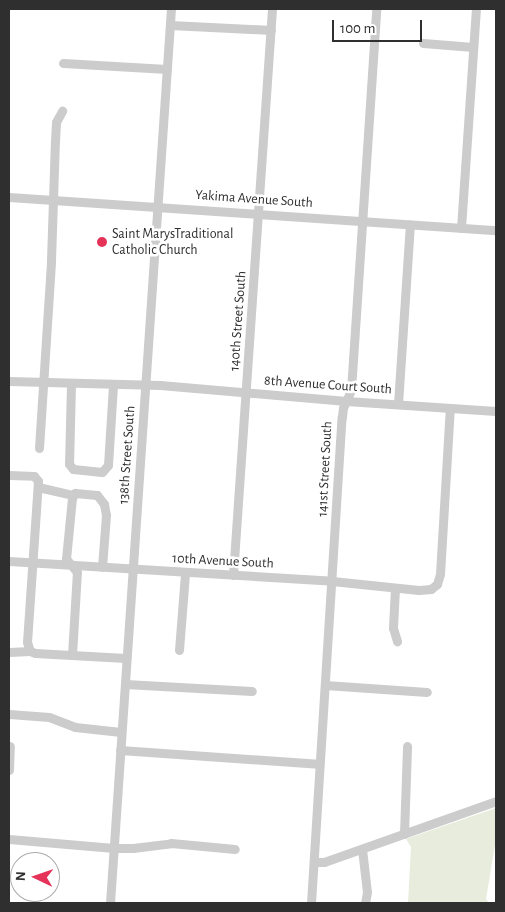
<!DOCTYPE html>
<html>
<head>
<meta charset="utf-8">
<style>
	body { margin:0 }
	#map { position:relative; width:505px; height:912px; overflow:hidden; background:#fff; font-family:"Alegreya Sans",sans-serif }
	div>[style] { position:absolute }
	.green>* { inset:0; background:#e7ecdd }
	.minor>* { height:9px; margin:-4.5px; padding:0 4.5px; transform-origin:4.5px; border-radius:4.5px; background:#ccc }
	.dots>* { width:14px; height:14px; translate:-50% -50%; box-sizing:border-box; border:2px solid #fff; border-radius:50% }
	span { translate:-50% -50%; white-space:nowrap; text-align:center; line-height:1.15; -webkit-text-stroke:5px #fff; paint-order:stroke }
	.street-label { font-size:14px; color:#2f2f2f }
	.poi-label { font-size:14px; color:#2f2f2f }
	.left { translate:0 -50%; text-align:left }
	.frame { position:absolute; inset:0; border:10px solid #2f2f2f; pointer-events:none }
	.north { position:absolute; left:10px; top:852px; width:50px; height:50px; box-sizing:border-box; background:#fff; border:1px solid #acacac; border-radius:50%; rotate:273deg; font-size:14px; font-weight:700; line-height:20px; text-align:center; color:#2f2f2f }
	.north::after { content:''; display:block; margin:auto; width:18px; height:22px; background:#e43258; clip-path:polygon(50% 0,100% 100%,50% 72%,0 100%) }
	.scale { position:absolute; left:332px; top:20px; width:90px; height:22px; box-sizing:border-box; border:2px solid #2f2f2f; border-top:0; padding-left:6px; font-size:15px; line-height:18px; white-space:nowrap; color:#2f2f2f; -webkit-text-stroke:4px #fff; paint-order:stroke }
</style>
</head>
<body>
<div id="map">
	<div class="green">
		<i style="clip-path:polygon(496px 808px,496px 839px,486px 899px,489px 903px,408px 903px,411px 847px,406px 839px)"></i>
	</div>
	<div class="minor">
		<i style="left:170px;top:25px;width:101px;rotate:2.8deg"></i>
		<i style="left:423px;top:43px;width:50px;rotate:4.6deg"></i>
		<i style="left:63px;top:63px;width:104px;rotate:3.3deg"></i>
		<i style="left:9px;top:197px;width:488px;rotate:3.9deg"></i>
		<i style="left:461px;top:228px;width:220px;rotate:-86.1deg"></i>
		<i style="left:9px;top:381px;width:151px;rotate:1.5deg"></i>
		<i style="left:160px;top:385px;width:187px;rotate:4.9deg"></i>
		<i style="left:346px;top:401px;width:150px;rotate:3.8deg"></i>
		<i style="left:71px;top:384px;width:80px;rotate:91.4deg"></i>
		<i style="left:69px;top:464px;width:6px;rotate:51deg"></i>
		<i style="left:73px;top:469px;width:29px;rotate:6deg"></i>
		<i style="left:102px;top:472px;width:9px;rotate:-49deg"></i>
		<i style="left:108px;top:465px;width:79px;rotate:-86.4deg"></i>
		<i style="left:398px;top:404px;width:180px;rotate:-86.2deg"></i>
		<i style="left:39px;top:448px;width:188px;rotate:-86.3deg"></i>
		<i style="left:51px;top:260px;width:119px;rotate:-88.1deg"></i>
		<i style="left:55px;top:141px;width:19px;rotate:-87deg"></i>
		<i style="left:56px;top:122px;width:13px;rotate:-61deg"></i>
		<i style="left:9px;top:475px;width:25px;rotate:2deg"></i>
		<i style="left:34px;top:476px;width:6px;rotate:51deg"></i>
		<i style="left:38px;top:481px;width:161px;rotate:93.9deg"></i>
		<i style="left:27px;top:642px;width:9px;rotate:72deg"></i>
		<i style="left:38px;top:487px;width:35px;rotate:13deg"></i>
		<i style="left:9px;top:561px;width:324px;rotate:3.5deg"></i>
		<i style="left:332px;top:581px;width:87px;rotate:5.9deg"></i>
		<i style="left:419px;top:590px;width:12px;rotate:-5deg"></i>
		<i style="left:431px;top:589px;width:8px;rotate:-40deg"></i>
		<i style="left:437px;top:584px;width:10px;rotate:-73deg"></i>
		<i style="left:440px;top:574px;width:166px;rotate:-86.6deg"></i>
		<i style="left:233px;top:575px;width:567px;rotate:-86.06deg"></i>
		<i style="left:395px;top:588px;width:40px;rotate:92.9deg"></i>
		<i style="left:393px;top:628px;width:14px;rotate:73deg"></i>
		<i style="left:179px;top:650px;width:77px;rotate:-85.5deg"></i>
		<i style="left:30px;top:651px;width:5px;rotate:22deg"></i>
		<i style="left:35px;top:653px;width:91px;rotate:3.1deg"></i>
		<i style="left:9px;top:652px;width:21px;rotate:-3deg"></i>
		<i style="left:72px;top:655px;width:83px;rotate:-86.6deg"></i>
		<i style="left:77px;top:572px;width:17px;rotate:-130deg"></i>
		<i style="left:66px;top:559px;width:61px;rotate:-84.4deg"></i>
		<i style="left:72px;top:498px;width:6px;rotate:-59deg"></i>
		<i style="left:75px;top:493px;width:22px;rotate:5deg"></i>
		<i style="left:97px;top:495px;width:11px;rotate:52deg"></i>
		<i style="left:104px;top:504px;width:11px;rotate:80deg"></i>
		<i style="left:106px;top:515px;width:52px;rotate:94.4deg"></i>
		<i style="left:125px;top:684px;width:127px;rotate:3.2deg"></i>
		<i style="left:325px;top:685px;width:102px;rotate:3.9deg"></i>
		<i style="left:9px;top:714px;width:40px;rotate:4.3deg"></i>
		<i style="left:49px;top:717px;width:28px;rotate:21deg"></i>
		<i style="left:75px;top:727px;width:46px;rotate:6.2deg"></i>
		<i style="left:120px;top:750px;width:198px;rotate:4deg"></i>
		<i style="left:9px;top:770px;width:24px;rotate:-88deg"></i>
		<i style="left:404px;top:834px;width:88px;rotate:-88deg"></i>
		<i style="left:9px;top:839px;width:105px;rotate:4.9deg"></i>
		<i style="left:114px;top:848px;width:19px"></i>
		<i style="left:133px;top:848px;width:38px;rotate:-7deg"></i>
		<i style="left:171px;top:843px;width:64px;rotate:5.4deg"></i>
		<i style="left:362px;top:849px;width:43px;rotate:83.4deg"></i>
		<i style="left:367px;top:892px;width:11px;rotate:100deg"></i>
		<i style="left:314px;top:862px;width:10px"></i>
		<i style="left:324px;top:862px;width:182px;rotate:-19.5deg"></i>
		<i style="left:110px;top:903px;width:896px;rotate:-86.1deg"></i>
		<i style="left:311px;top:903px;width:487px;rotate:-86.4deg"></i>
		<i style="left:342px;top:417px;width:9px;rotate:-84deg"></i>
		<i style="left:343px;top:408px;width:20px;rotate:-66deg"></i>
		<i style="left:351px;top:390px;width:382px;rotate:-86.2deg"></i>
	</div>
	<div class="dots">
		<i style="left:102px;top:242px;background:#e43258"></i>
	</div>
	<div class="street-label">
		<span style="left:254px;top:199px;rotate:4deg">Yakima Avenue South</span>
		<span style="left:238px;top:321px;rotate:-86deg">140th Street South</span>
		<span style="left:328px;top:385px;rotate:4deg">8th Avenue Court South</span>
		<span style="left:127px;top:455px;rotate:-86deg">138th Street South</span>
		<span style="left:325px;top:469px;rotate:-87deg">141st Street South</span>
		<span style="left:223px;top:561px;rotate:3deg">10th Avenue South</span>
	</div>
	<div class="poi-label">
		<span class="left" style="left:112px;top:242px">Saint MarysTraditional<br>Catholic Church</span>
	</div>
	<div class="frame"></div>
	<div class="north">N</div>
	<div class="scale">100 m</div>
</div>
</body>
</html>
